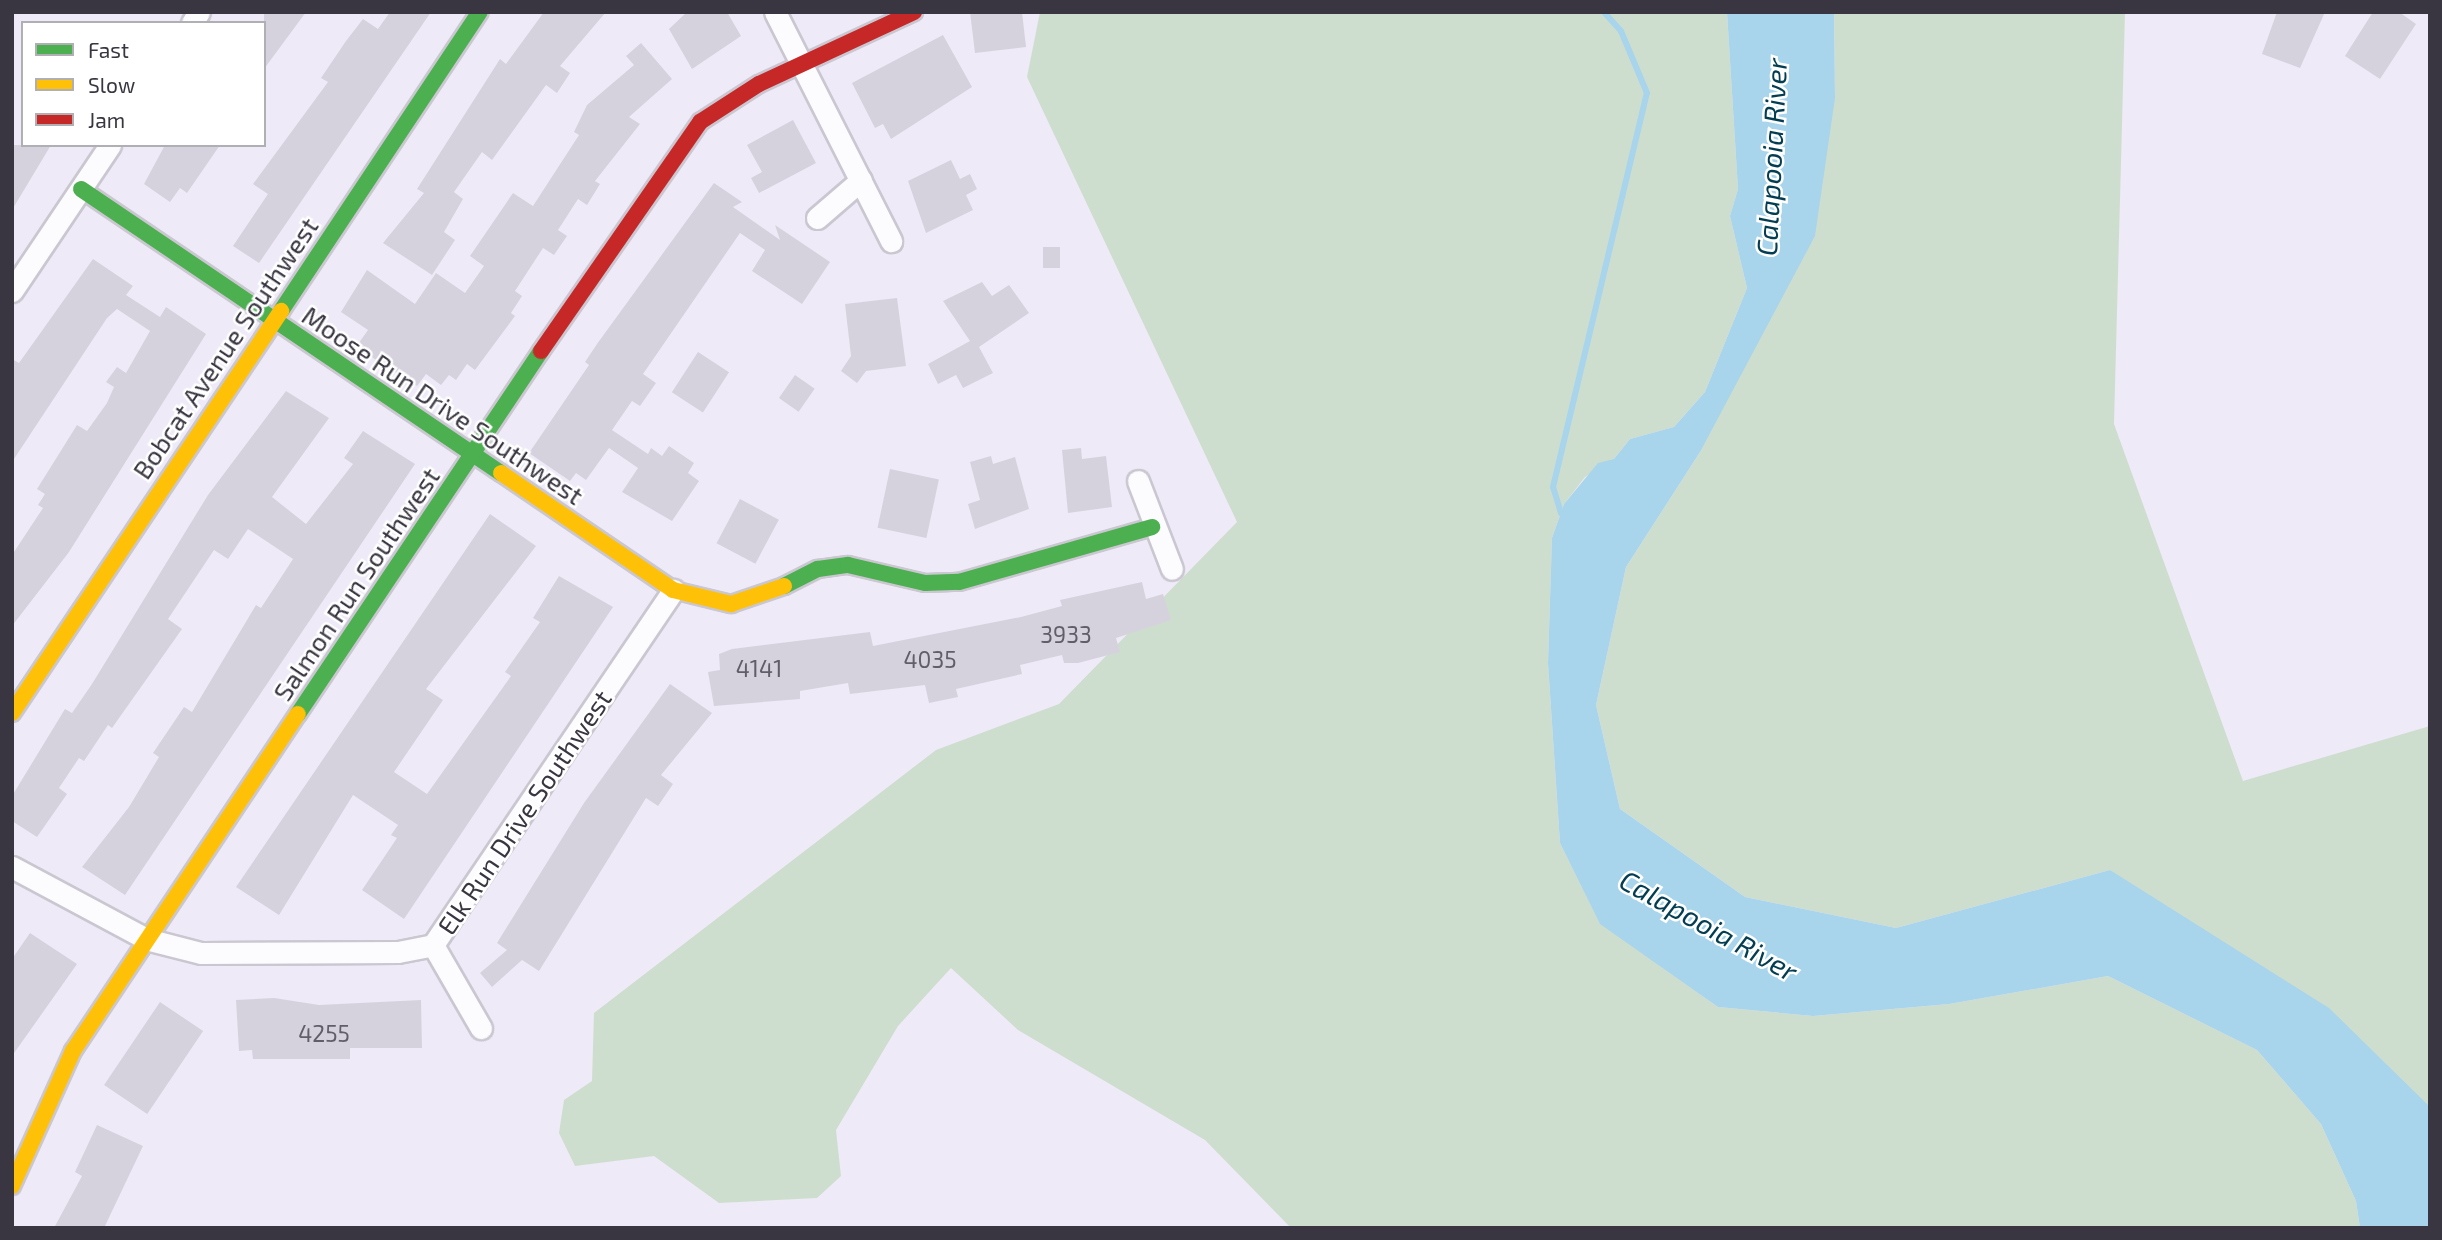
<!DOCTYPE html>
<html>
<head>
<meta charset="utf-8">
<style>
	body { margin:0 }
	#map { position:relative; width:2442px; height:1240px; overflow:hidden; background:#eeeaf7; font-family:"Exo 2",sans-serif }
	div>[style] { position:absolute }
	.green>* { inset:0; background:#cedece }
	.water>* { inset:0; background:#a8d4ec }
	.stream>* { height:6px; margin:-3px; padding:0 3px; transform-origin:3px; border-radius:3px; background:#a8d4ec }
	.building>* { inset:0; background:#d6d2dd; transform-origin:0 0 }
	.roads { filter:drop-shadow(2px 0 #cac7d1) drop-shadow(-2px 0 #cac7d1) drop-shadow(0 2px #cac7d1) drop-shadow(0 -2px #cac7d1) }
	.street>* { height:21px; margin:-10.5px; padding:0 10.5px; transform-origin:10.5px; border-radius:10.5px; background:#fcfcfe }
	.fast>* { height:16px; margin:-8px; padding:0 8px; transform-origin:8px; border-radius:8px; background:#4caf50 }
	.slow>* { height:16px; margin:-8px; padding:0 8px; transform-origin:8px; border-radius:8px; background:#ffc107 }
	.jam>* { height:16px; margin:-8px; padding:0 8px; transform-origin:8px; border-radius:8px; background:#c62828 }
	span { translate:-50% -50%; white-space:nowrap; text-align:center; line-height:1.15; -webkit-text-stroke:5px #fff; paint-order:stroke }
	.number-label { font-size:23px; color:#615e69 }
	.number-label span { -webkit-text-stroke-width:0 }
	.street-label { font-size:26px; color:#393641 }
	.water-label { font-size:28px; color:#033d51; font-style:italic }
	.frame { position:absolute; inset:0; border:14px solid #393641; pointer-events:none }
	.legend { position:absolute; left:21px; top:21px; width:245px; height:126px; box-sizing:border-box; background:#fff; border:2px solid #b0afb3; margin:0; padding:9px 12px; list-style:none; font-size:21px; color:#393641 }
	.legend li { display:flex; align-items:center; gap:14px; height:35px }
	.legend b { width:35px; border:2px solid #b0afb3 }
</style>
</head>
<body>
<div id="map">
	<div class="green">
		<i style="clip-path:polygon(1040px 12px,1727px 12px,1738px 189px,1730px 216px,1747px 288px,1705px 392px,1674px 427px,1630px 439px,1614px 459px,1585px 477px,1564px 504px,1552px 538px,1548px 663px,1560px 843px,1600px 923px,1718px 1007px,1813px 1016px,1949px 1004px,2108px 976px,2257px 1050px,2321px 1124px,2356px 1201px,2360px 1228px,1291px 1228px,1205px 1140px,1018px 1030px,951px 968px,898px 1026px,836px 1130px,841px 1176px,817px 1198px,719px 1203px,654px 1156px,575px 1166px,559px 1133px,564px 1100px,592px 1081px,594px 1013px,936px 750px,1059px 704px,1237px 522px,1027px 77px)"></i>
		<i style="clip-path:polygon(1834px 12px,2125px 12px,2114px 424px,2243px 781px,2430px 726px,2430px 1108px,2110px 870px,1896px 928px,1745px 897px,1620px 809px,1596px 705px,1626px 567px,1700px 452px,1835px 98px)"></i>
	</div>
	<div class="water">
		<i style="clip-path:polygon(1727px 12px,1834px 12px,1835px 98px,1815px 236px,1700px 452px,1626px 567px,1596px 705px,1620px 809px,1745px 897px,1896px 928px,2110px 870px,2329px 1008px,2428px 1105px,2430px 1228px,2360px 1228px,2356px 1201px,2321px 1124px,2257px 1050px,2108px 976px,1949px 1004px,1813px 1016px,1718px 1007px,1600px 924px,1560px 843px,1548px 663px,1552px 538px,1564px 504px,1598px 463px,1614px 459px,1630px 439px,1674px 427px,1705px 392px,1747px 288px,1730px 216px,1738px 189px)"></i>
	</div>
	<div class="stream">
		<i style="left:1561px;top:513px;width:27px;rotate:-107deg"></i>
		<i style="left:1553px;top:487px;width:405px;rotate:-76.6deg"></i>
		<i style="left:1647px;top:93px;width:67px;rotate:-112.8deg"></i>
		<i style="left:1621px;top:31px;width:25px;rotate:-132deg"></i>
	</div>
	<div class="building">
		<i style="clip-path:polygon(264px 12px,306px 12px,264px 69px)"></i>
		<i style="clip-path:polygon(390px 12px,431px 12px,259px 263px,233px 246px,268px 194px,253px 184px,328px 82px,321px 78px,346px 41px,363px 19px,378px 29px)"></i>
		<i style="clip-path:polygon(544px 12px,606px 12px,560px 66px,570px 73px,557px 93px,546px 85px,492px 160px,482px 152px,454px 192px,463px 199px,444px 232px,455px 240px,432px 275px,383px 243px,424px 193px,417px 189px,500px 59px,506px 64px)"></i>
		<i style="clip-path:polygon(687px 12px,727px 12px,741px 36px,692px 69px,669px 29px)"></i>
		<i style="clip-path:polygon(970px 12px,1022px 12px,1026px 47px,975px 53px)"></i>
		<i style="clip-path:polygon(2277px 12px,2325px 12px,2300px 68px,2262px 54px)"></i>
		<i style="clip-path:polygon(2373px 12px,2399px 12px,2416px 24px,2380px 79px,2345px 56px)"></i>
		<i style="clip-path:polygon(943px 35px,972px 87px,891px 139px,883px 124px,875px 128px,852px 83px)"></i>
		<i style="clip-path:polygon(641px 43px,672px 79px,629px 117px,640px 124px,595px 181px,600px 184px,587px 205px,578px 199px,558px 230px,567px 236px,554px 255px,543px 248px,515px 291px,522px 296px,511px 313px,515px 316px,475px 370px,467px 364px,456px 380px,449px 375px,441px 385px,426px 374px,417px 386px,356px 347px,368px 330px,341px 312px,367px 270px,415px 304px,436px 273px,465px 293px,484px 266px,470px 256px,513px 193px,533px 206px,579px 135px,574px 132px,587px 105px,634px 65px,626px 56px)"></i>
		<i style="clip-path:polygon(793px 120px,816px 163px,759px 193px,751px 178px,762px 172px,747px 145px)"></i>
		<i style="clip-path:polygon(12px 145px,51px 145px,12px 210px)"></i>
		<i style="clip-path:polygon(165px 145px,220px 145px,187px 193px,180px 188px,170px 202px,144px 184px)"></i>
		<i style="clip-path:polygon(951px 160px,960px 179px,970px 174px,977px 189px,966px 195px,973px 210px,926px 233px,908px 181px)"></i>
		<i style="clip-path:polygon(714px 183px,742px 202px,733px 207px,780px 240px,775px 225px,830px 262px,802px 304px,752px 271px,765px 250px,740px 233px,643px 374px,656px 383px,640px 406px,632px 401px,612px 430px,648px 454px,651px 448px,662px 456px,669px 446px,694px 463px,688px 473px,699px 481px,672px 521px,622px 492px,638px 468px,609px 448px,586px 480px,576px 473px,570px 481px,529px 453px,589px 365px,585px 362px,597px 344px)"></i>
		<i style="left:1043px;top:247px;width:17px;height:21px"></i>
		<i style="clip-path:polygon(93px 259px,133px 286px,126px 295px,160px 317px,166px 307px,206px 334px,69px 552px,12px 626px,12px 555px,43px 508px,38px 505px,45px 494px,37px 489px,77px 425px,87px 431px,107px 403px,114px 387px,106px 382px,117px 367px,126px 373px,150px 331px,117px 309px,107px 318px,12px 462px,12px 359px,19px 363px)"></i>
		<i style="clip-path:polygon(982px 282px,992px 296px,1009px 285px,1029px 313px,979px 347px,993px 373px,963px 388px,956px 375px,938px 384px,928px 364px,970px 341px,943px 301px)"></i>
		<i style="clip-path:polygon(897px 298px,906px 366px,866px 371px,857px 383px,841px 371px,851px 356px,845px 304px)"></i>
		<i style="left:698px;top:352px;width:37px;height:48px;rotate:33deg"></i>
		<i style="left:795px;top:375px;width:24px;height:28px;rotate:35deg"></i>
		<i style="clip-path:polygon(286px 391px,329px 418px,272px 497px,306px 524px,353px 464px,344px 458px,363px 431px,415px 464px,125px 895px,82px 867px,129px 807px,159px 757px,153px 753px,184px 707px,192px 712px,256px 605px,261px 608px,293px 559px,248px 529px,228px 559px,214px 550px,168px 619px,182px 629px,112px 728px,108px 725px,84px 761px,79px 758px,59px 788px,67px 794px,37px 837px,12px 821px,12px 796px,65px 709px,72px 713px,92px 684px,208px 495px)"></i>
		<i style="clip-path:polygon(1081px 448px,1082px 459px,1106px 456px,1112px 507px,1068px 513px,1062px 450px)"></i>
		<i style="clip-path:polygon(991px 456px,993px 464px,1015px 457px,1029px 509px,975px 529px,968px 504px,980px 500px,970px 462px)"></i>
		<i style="left:890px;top:469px;width:50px;height:60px;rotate:12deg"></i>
		<i style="left:740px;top:499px;width:44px;height:50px;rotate:28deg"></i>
		<i style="clip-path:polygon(490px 514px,536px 546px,426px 689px,443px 700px,394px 772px,427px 794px,511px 676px,505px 672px,540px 622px,533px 618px,559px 576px,613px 607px,404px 919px,362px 890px,397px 838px,391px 835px,398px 825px,353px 795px,279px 915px,236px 887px)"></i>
		<i style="clip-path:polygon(1142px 582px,1146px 599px,1163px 594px,1171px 620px,1116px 638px,1120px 652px,1078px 663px,1064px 663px,1062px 655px,1020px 665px,1022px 674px,956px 689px,958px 697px,929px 703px,925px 685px,850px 694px,848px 683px,800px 691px,800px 699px,714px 706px,708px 672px,720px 670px,719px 654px,732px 649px,870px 632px,873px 646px,1021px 617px,1062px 606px,1060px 600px)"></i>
		<i style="clip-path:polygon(670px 684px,712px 713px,661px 775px,673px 784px,658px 806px,646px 798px,539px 971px,522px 960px,492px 987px,480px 973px,507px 950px,497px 943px,584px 803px)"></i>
		<i style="clip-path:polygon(30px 933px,77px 964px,12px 1056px,12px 959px)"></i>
		<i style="clip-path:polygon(274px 998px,319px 1005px,421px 1000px,422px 1048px,350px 1048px,350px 1059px,253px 1059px,252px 1050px,239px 1051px,236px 1000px)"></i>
		<i style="left:160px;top:1002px;width:52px;height:100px;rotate:34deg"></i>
		<i style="clip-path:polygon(97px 1125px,143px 1146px,104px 1228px,54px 1228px,82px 1176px,75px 1172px)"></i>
	</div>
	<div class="roads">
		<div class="street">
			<i style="left:775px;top:12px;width:257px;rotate:63.1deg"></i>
			<i style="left:192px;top:23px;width:13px;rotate:-58deg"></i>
			<i style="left:817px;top:218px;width:58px;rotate:-40.8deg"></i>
			<i style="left:12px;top:291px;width:176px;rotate:-56.1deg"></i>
			<i style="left:1138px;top:481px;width:94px;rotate:68.9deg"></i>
			<i style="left:12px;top:867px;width:152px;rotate:28.2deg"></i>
			<i style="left:146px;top:939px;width:57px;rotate:14.3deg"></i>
			<i style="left:201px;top:953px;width:197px;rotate:-0.3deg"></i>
			<i style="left:398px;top:952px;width:36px;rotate:-11deg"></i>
			<i style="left:433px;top:945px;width:429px;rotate:-55.9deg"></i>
			<i style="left:433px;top:945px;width:96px;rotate:60deg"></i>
		</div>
		<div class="fast">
			<i style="left:81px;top:189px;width:507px;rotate:34.07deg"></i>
			<i style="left:281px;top:311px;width:359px;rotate:-56.4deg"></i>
			<i style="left:784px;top:586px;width:38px;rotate:-27deg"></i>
			<i style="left:818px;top:569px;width:30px;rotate:-8deg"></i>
			<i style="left:848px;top:565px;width:79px;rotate:13.2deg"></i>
			<i style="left:925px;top:583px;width:34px;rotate:-2deg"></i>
			<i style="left:959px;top:582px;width:201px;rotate:-15.9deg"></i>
			<i style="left:298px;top:714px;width:437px;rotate:-56.2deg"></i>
		</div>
		<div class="slow">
			<i style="left:501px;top:473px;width:208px;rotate:34.2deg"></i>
			<i style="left:673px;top:590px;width:60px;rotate:13.6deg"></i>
			<i style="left:731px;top:604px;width:56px;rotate:-18.8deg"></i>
			<i style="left:12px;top:713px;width:484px;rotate:-56.2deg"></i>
			<i style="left:12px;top:1186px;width:148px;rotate:-65.7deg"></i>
			<i style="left:73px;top:1051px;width:405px;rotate:-56.3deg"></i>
		</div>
		<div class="jam">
			<i style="left:541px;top:351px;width:279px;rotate:-55.2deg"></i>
			<i style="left:700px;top:122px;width:70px;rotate:-32.8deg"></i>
			<i style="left:759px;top:84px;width:171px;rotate:-24.9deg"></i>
		</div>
	</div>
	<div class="number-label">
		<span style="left:1066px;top:634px">3933</span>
		<span style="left:930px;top:659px">4035</span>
		<span style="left:759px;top:668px">4141</span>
		<span style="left:324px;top:1033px">4255</span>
	</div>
	<div class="street-label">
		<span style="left:225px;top:348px;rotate:-56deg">Bobcat Avenue Southwest</span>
		<span style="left:443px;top:405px;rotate:34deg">Moose Run Drive Southwest</span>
		<span style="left:356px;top:584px;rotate:-56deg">Salmon Run Southwest</span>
		<span style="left:524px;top:812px;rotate:-56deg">Elk Run Drive Southwest</span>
	</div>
	<div class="water-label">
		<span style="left:1771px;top:157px;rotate:-87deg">Calapooia River</span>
		<span style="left:1709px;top:925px;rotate:29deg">Calapooia River</span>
	</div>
	<div class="frame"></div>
	<ul class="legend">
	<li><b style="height:9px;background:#4caf50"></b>Fast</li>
	<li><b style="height:9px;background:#ffc107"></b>Slow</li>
	<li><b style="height:9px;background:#c62828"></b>Jam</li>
	</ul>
</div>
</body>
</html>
